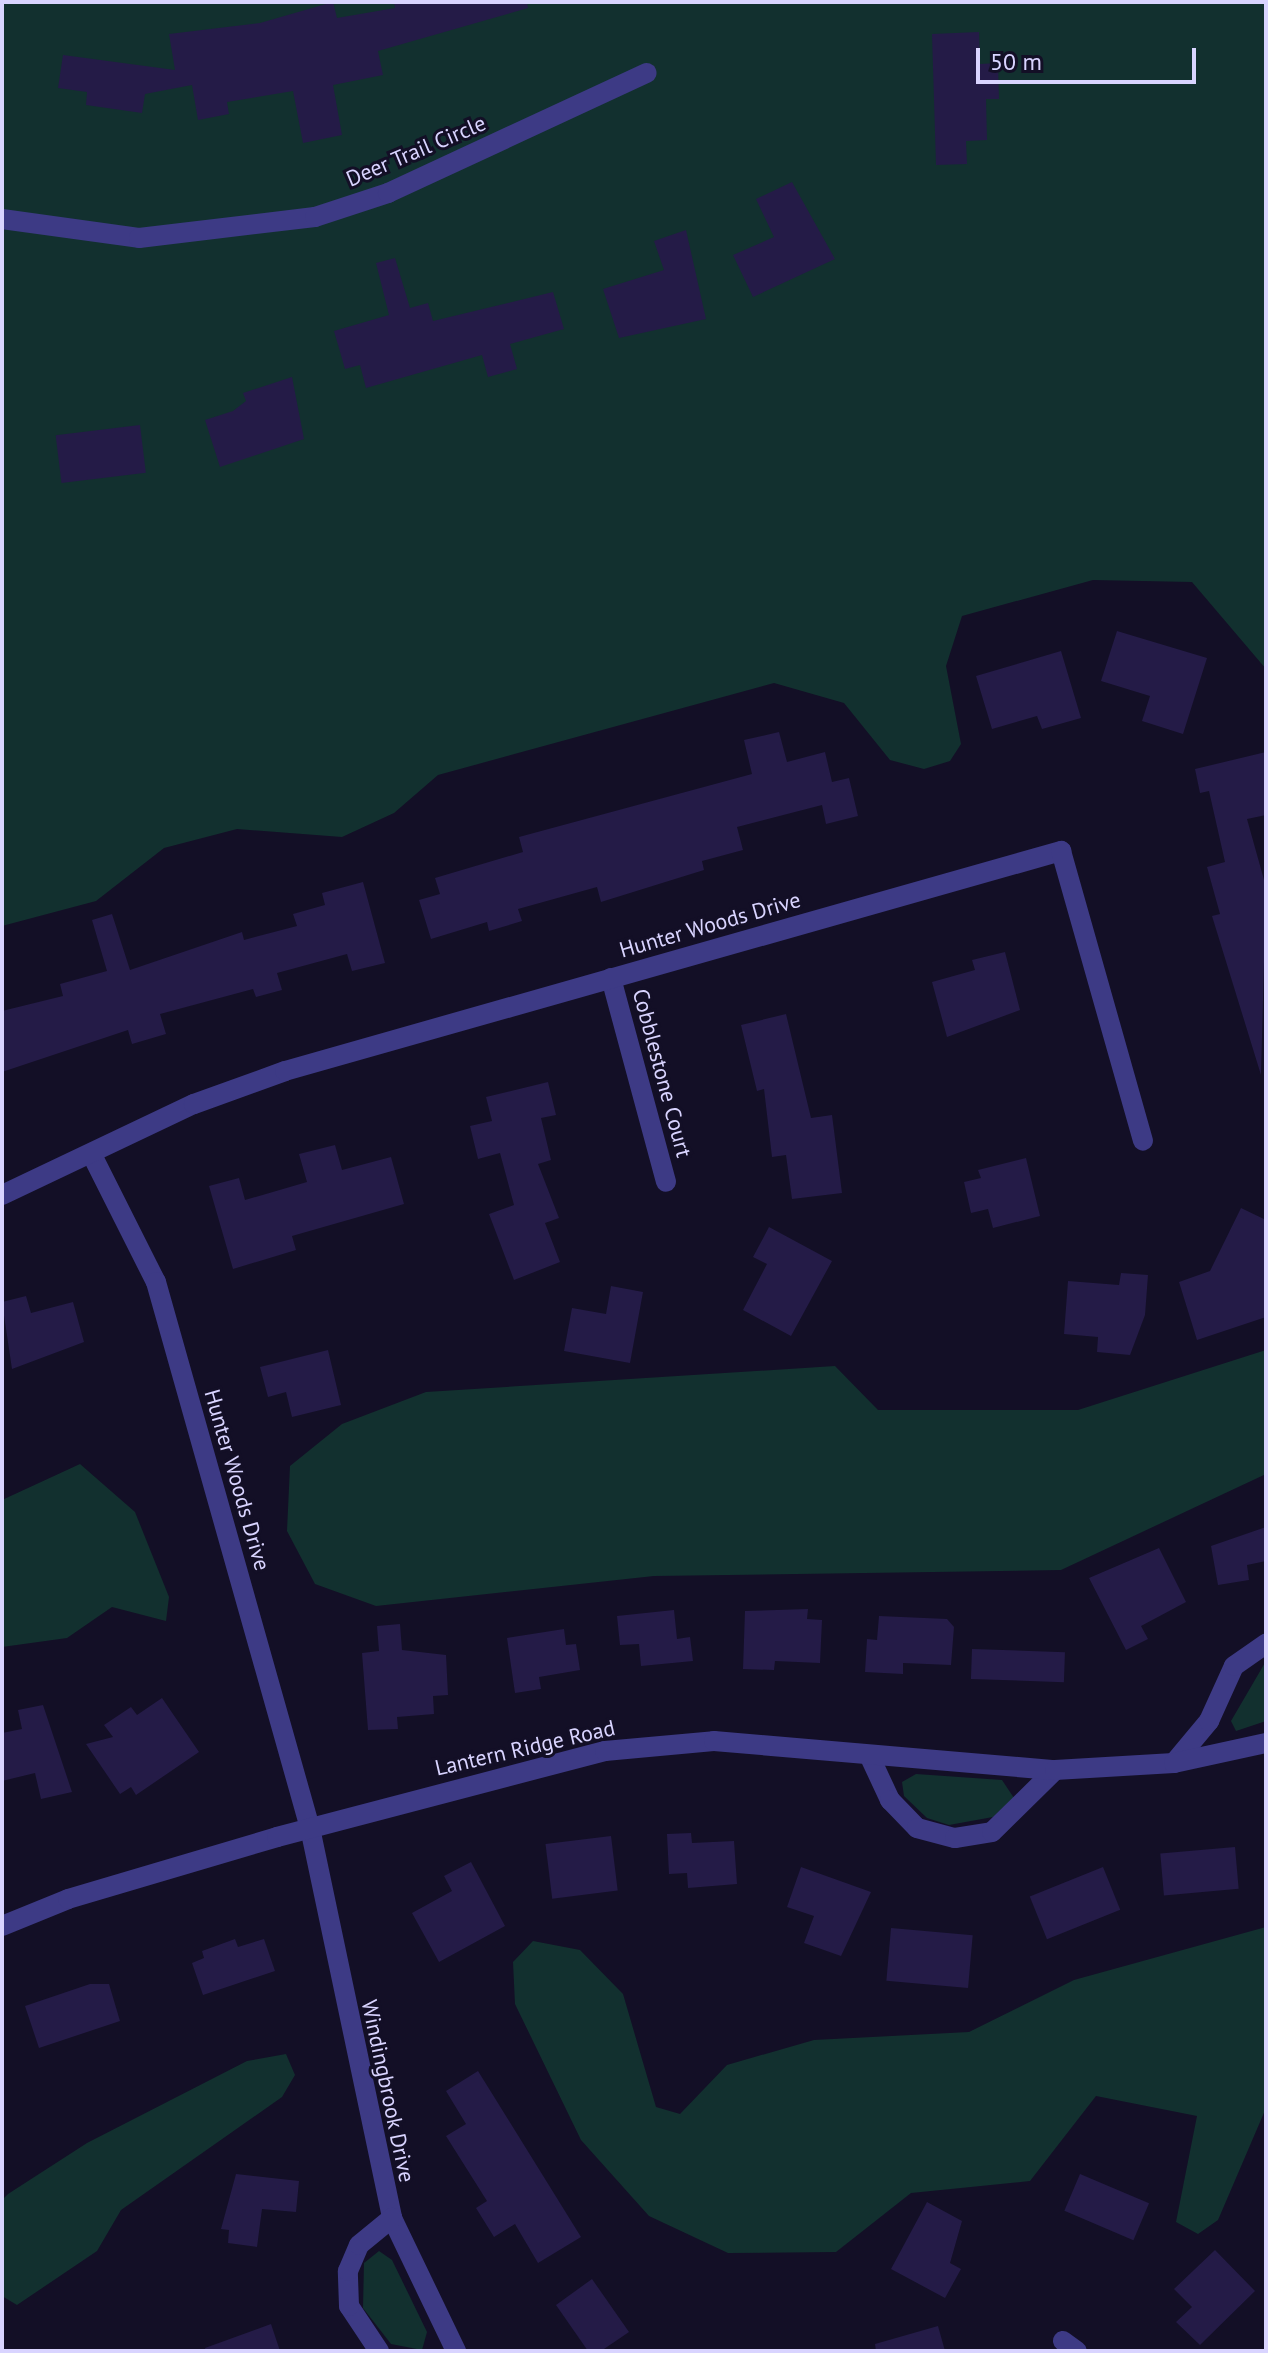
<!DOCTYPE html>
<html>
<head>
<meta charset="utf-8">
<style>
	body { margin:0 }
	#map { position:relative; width:1268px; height:2353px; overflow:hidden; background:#130f26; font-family:"PT Sans",sans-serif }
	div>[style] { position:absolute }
	.green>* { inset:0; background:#12302f }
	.building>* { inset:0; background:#241b47; transform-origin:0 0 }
	.minor>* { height:20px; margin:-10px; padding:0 10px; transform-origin:10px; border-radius:10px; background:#3d3a85 }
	span { translate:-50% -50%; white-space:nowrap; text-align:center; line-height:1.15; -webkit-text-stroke:6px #130f26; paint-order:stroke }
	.street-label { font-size:22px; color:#d9d4ff }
	.frame { position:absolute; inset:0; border:4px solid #d9d4ff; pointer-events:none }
	.scale { position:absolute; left:976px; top:48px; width:220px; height:36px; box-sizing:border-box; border:4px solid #d9d4ff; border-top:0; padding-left:10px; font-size:24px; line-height:28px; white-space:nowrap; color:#d9d4ff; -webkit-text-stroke:6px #130f26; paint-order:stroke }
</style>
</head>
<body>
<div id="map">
	<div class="green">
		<i style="clip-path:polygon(2px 2px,1266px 2px,1266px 669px,1192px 582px,1093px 580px,962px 616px,946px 666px,961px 744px,950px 761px,924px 769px,890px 760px,844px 703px,774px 683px,438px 775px,394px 813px,342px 837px,237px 829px,164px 848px,96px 901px,2px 926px)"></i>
		<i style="clip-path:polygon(1266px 1350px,1266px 1474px,1061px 1570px,654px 1576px,376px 1606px,315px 1584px,287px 1531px,290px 1466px,342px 1424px,426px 1392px,835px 1366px,878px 1410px,1078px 1410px)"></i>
		<i style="clip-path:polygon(80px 1464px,135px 1512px,169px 1597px,166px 1621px,112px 1607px,67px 1638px,2px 1647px,2px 1500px)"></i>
		<i style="clip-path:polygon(1266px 1661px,1266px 1721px,1236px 1731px,1231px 1721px)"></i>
		<i style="clip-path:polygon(916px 1774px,1002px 1780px,1014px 1798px,993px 1817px,949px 1825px,927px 1818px,904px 1796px,902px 1782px)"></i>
		<i style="clip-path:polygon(1266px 1927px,1266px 2108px,1218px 2220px,1198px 2234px,1176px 2222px,1197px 2116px,1096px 2096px,1030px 2181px,911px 2193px,836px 2252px,728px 2253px,649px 2216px,581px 2140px,515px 2004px,513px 1962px,533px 1941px,580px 1950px,623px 1994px,656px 2107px,680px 2114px,727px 2065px,814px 2040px,969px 2032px,1074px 1980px)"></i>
		<i style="clip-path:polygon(286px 2054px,295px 2075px,282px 2097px,121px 2210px,97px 2251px,17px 2305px,2px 2296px,2px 2200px,8px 2194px,87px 2143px,247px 2061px)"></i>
		<i style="clip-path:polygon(379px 2251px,392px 2260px,427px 2332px,422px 2350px,391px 2344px,363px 2308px,364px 2263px)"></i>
	</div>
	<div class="building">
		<i style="clip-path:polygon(333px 2px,337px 18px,395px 8px,394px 2px,527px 2px,528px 8px,378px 51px,383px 75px,333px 85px,342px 135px,303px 143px,293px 91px,227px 102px,229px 114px,198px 120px,192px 85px,145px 94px,142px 113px,86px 105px,87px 92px,58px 88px,63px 55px,175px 70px,169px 34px,260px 23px)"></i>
		<i style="clip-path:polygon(979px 32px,980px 64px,998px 63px,999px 99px,986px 99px,987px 140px,966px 141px,967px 164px,936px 165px,932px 34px)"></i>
		<i style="clip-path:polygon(792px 182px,835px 259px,753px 297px,733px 255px,774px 237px,756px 199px)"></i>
		<i style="clip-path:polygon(686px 230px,706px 319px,619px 338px,603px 289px,664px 270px,654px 241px)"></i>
		<i style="clip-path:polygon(395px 258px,410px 308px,428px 303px,433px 321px,553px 292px,564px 329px,510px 344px,517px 369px,488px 377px,482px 355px,366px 388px,360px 365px,345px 369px,334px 331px,389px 315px,376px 263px)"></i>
		<i style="clip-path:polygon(292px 377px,304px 439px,220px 467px,205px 420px,233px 411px,246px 401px,243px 393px)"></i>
		<i style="left:140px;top:425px;width:48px;height:85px;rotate:83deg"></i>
		<i style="clip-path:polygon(1117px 631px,1207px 658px,1183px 734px,1142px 721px,1150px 696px,1101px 681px)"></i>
		<i style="clip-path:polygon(1061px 651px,1081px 718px,1042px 729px,1037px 716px,992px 729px,976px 676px)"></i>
		<i style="clip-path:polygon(779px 732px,787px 762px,825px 752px,832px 782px,849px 778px,858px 816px,826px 824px,822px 805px,737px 827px,743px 850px,702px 861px,704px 870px,601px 902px,597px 887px,518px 909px,522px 921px,489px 931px,487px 922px,431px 939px,419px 900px,440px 894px,435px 878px,523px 852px,519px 837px,752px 774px,744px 740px)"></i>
		<i style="clip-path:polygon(1266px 752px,1266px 815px,1247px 819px,1266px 887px,1261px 1075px,1212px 916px,1220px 914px,1207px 867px,1225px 862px,1209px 791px,1200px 793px,1195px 769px)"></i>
		<i style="clip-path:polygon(363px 882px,385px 963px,352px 971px,347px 954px,277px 973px,282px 990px,256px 997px,253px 989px,160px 1014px,166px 1034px,132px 1044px,128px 1030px,2px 1072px,2px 1011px,63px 996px,60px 984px,107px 971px,92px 920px,112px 914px,130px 970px,242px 932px,244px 940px,297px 926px,293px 914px,325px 905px,322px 893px)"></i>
		<i style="clip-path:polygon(1005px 952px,1020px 1010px,947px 1037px,932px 982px,975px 970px,972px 960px)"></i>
		<i style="clip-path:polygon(786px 1014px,811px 1118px,832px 1115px,842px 1193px,792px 1199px,786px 1155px,772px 1157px,764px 1089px,757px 1091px,741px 1025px)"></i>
		<i style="clip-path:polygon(548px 1082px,556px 1115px,541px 1118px,551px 1160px,538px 1164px,559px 1218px,545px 1223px,560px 1262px,514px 1280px,489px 1214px,514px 1205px,500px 1153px,478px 1159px,470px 1126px,492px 1121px,486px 1097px)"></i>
		<i style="clip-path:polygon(335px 1145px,342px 1170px,391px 1157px,404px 1204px,292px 1236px,296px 1250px,233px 1269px,209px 1186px,239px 1178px,245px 1200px,307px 1182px,299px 1154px)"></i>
		<i style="clip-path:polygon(1026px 1158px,1040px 1216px,993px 1228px,988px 1209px,971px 1213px,964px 1182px,981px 1178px,978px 1170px)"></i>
		<i style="clip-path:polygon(1241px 1208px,1266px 1220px,1266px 1317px,1197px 1340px,1179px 1282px,1210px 1271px)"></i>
		<i style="clip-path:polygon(769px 1227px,832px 1261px,791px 1336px,743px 1310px,767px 1264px,753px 1257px)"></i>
		<i style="clip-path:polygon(1121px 1273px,1148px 1275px,1145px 1315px,1130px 1355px,1097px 1352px,1098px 1337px,1064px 1334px,1068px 1281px,1119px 1285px)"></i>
		<i style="clip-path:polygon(611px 1286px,643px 1292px,630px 1363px,564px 1351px,572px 1308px,606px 1314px)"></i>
		<i style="clip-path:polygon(26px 1296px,31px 1313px,73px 1302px,84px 1342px,12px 1369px,2px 1302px)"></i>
		<i style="clip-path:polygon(328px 1350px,341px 1405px,292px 1417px,286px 1392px,268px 1397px,260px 1367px)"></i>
		<i style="clip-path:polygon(1266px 1527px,1266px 1561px,1247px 1565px,1249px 1580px,1218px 1585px,1211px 1546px)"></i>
		<i style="clip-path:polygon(1159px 1548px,1186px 1602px,1141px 1626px,1148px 1639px,1126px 1650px,1089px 1578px)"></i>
		<i style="clip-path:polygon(808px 1609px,807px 1619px,822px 1620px,820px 1663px,775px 1661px,774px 1670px,743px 1669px,745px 1611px)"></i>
		<i style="clip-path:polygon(674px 1610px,677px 1639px,690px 1637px,693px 1661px,641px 1666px,639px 1644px,620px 1645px,617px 1616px)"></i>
		<i style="clip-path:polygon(879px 1616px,947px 1619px,954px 1627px,951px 1665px,903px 1663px,903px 1674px,865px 1672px,867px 1639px,877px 1640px)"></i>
		<i style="clip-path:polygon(400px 1624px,402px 1650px,446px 1655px,448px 1695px,433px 1696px,434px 1714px,397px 1717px,398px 1729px,368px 1730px,362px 1653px,379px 1651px,377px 1626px)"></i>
		<i style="clip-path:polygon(564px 1629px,566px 1645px,576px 1644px,580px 1670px,539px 1677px,541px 1689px,515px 1693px,507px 1638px)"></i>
		<i style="left:972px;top:1649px;width:93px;height:30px;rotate:2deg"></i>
		<i style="clip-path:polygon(162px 1698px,199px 1752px,136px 1795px,131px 1787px,120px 1794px,86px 1744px,113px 1737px,104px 1725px,131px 1707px,137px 1715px)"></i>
		<i style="clip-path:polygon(43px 1705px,72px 1792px,41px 1799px,35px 1773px,2px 1781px,2px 1733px,22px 1729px,18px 1710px)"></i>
		<i style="clip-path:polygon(691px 1833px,692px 1843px,734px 1841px,737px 1884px,688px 1888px,687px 1873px,669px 1874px,667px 1834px)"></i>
		<i style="left:611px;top:1836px;width:55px;height:66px;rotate:83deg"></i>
		<i style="left:1235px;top:1847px;width:42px;height:75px;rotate:85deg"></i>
		<i style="clip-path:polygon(471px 1862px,505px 1926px,439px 1962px,412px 1913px,452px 1891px,444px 1876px)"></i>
		<i style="clip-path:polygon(801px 1867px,871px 1892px,841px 1956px,804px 1943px,814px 1916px,787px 1907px)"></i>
		<i style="left:1103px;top:1867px;width:46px;height:79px;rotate:68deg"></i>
		<i style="left:891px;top:1928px;width:82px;height:53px;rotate:5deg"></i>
		<i style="clip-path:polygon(235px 1939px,238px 1947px,264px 1939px,275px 1971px,203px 1995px,192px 1963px,204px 1958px,202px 1951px)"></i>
		<i style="clip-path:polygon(90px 1984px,109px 1984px,120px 2021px,39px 2048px,25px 2006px)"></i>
		<i style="clip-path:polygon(478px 2071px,581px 2237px,538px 2263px,515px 2224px,494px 2237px,476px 2208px,487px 2201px,446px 2136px,466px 2124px,446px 2091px)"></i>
		<i style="clip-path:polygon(236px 2174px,299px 2181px,296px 2212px,262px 2209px,257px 2247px,228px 2243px,229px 2230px,221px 2229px)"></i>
		<i style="left:1080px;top:2174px;width:75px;height:40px;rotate:23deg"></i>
		<i style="clip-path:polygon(927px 2202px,962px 2221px,950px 2263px,961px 2269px,945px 2298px,891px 2269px)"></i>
		<i style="clip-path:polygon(1215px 2250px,1255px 2291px,1200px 2345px,1176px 2322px,1192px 2307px,1174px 2289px)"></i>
		<i style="clip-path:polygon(592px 2279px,629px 2332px,601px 2351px,588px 2351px,556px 2305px)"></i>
		<i style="clip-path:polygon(271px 2324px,280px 2351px,206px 2351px,205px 2348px)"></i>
		<i style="clip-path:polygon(938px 2326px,945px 2351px,876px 2351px,875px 2344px)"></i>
	</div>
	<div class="minor">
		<i style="left:2px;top:219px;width:138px;rotate:7.9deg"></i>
		<i style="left:139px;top:238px;width:177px;rotate:-6.8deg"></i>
		<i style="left:315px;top:217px;width:77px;rotate:-18.2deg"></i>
		<i style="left:388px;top:193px;width:285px;rotate:-24.9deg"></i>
		<i style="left:611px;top:978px;width:211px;rotate:74.9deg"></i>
		<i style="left:92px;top:1155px;width:142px;rotate:63.3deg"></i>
		<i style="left:156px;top:1282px;width:567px;rotate:74.25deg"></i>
		<i style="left:310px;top:1828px;width:399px;rotate:78.1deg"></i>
		<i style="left:392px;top:2218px;width:148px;rotate:64.3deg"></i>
		<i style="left:2px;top:1195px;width:212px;rotate:-25.4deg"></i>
		<i style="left:194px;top:1104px;width:97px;rotate:-19.9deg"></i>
		<i style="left:285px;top:1071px;width:807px;rotate:-15.83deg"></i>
		<i style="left:1061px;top:851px;width:301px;rotate:74.2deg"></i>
		<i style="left:869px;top:1755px;width:50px;rotate:65deg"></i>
		<i style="left:890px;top:1800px;width:39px;rotate:46deg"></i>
		<i style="left:917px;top:1828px;width:39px;rotate:15deg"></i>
		<i style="left:955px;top:1838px;width:37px;rotate:-9deg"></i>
		<i style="left:992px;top:1832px;width:88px;rotate:-44.5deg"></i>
		<i style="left:1174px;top:1763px;width:55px;rotate:-50.2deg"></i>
		<i style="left:1209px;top:1721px;width:60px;rotate:-65.6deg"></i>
		<i style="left:1234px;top:1666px;width:39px;rotate:-35deg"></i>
		<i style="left:2px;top:1926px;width:71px;rotate:-22.2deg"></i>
		<i style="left:68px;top:1899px;width:218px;rotate:-16.5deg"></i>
		<i style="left:277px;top:1837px;width:339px;rotate:-14.7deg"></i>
		<i style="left:605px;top:1751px;width:109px;rotate:-5.2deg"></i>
		<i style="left:714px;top:1741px;width:342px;rotate:4.9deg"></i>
		<i style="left:1055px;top:1770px;width:119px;rotate:-3.4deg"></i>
		<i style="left:1174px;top:1763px;width:94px;rotate:-12.3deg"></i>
		<i style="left:1063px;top:2341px;width:17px;rotate:36deg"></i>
		<i style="left:379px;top:2351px;width:54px;rotate:-123.7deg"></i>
		<i style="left:349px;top:2306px;width:35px;rotate:-92deg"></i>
		<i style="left:348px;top:2271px;width:28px;rotate:-67deg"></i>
		<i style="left:359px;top:2245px;width:43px;rotate:-39.3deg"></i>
	</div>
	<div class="street-label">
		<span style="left:416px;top:151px;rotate:-23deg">Deer Trail Circle</span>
		<span style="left:710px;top:925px;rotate:-16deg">Hunter Woods Drive</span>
		<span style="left:662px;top:1073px;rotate:75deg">Cobblestone Court</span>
		<span style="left:237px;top:1480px;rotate:74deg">Hunter Woods Drive</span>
		<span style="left:525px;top:1748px;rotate:-13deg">Lantern Ridge Road</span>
		<span style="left:388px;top:2091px;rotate:78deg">Windingbrook Drive</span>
	</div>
	<div class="frame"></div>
	<div class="scale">50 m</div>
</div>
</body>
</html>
